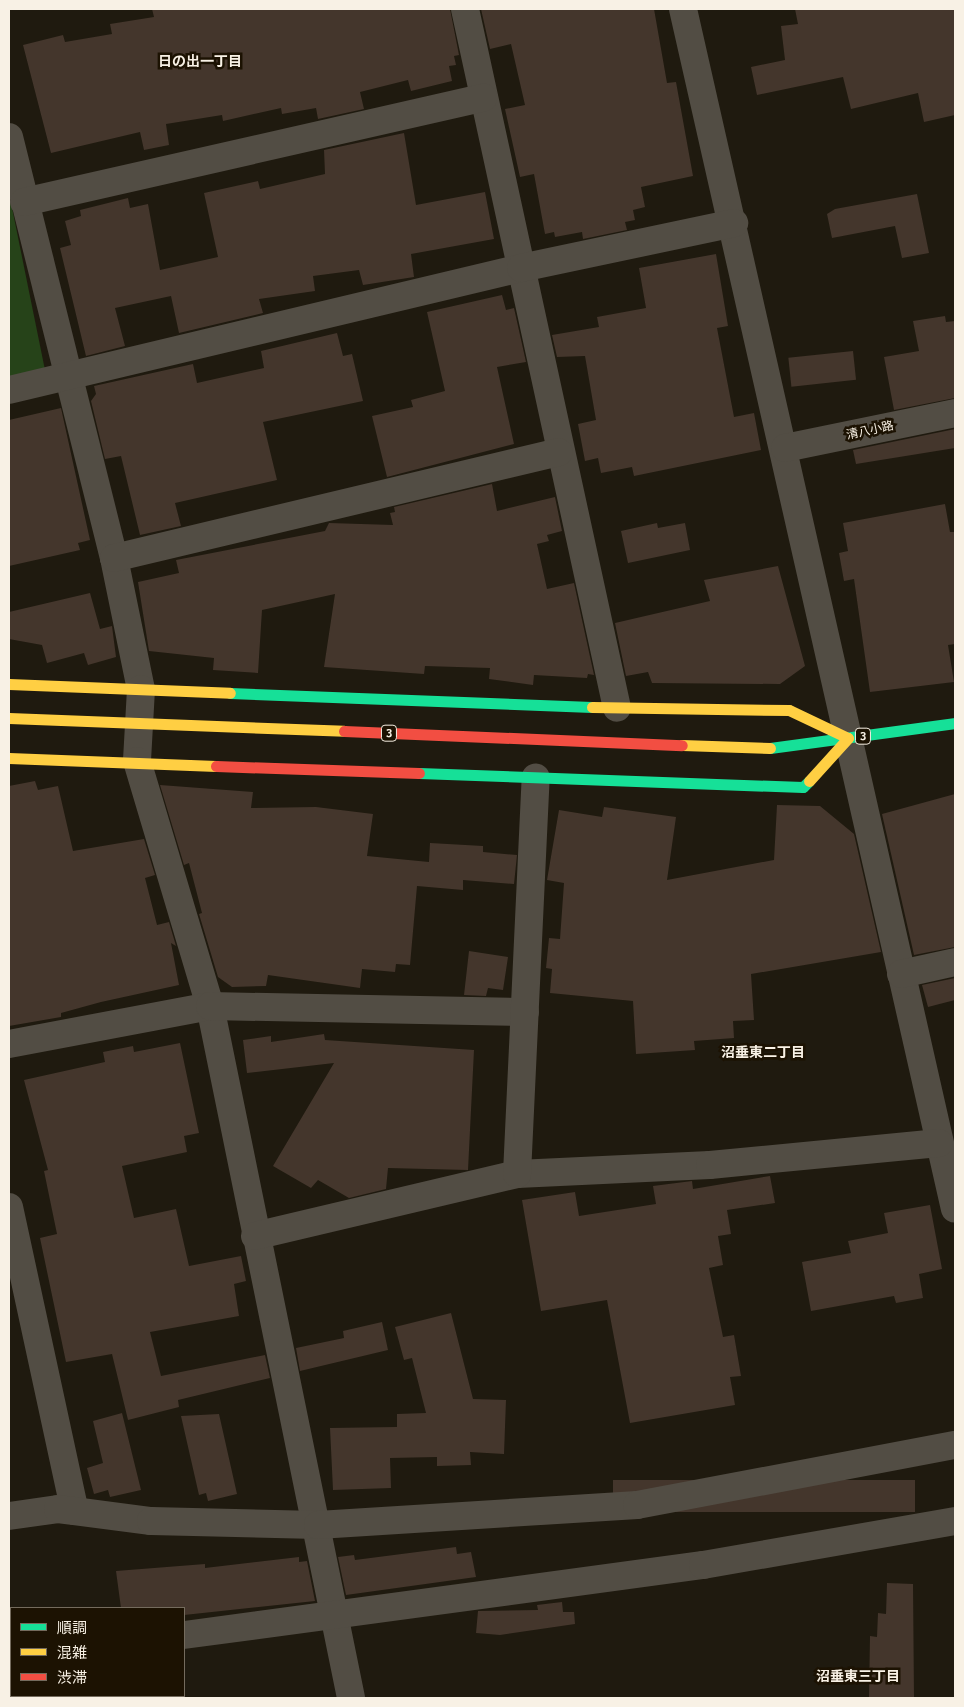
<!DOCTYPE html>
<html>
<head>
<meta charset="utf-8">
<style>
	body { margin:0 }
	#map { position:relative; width:964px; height:1707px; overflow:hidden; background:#1f1a0f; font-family:Raleway,"Noto Sans JP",sans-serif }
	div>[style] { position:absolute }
	.green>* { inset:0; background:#264319 }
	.building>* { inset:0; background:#44362c; transform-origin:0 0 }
	.street>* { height:28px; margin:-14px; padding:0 14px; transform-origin:14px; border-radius:14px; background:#524d44 }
	.fast>* { height:11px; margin:-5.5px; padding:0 5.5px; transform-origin:5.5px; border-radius:5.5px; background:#16e098 }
	.slow>* { height:11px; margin:-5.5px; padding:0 5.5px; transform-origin:5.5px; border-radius:5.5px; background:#ffcf43 }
	.jam>* { height:11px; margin:-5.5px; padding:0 5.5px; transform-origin:5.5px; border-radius:5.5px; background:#f24e42 }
	.slow-bridge>* { height:11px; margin:-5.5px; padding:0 5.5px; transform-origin:5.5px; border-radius:5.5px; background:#ffcf43 }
	.jam-bridge>* { height:11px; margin:-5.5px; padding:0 5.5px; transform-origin:5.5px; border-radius:5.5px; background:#f24e42 }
	span { translate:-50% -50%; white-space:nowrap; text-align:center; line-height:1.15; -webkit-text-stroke:5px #1c1202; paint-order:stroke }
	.shield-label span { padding:1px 4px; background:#1c1202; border:1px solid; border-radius:4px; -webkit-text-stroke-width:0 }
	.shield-label { font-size:11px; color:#f8f1e5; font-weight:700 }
	.street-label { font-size:12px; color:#f8f1e5 }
	.neighbourhood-label { font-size:14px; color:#f8f1e5; font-weight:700 }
	.frame { position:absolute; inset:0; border:10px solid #f8f1e5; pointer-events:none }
	.legend { position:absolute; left:10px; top:1607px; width:175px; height:90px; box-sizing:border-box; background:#1c1202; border:1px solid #746b5d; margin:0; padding:6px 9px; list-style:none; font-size:15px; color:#f8f1e5 }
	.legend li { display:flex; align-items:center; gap:10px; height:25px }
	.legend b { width:25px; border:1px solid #746b5d }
</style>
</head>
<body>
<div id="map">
	<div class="green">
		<i style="clip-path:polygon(9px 193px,46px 375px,9px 383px)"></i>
	</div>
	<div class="building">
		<i style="clip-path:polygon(152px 9px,450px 9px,459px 55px,454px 56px,456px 65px,449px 66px,452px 81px,411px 91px,408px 80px,360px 92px,364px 109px,318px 119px,316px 108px,282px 114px,281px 108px,223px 121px,222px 115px,166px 124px,169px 145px,144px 150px,140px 132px,51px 153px,23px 45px,63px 35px,65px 42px,112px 34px,110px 24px,154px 17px)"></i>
		<i style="clip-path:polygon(481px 9px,654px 9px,667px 83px,676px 82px,693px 176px,641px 187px,645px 207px,633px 210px,635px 220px,625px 222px,627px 230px,583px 239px,582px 232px,555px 237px,554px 232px,545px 234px,534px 174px,520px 177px,505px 109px,525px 105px,511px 44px,490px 49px)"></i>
		<i style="clip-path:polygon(795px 9px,955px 9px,955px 115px,924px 122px,918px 93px,851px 109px,843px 77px,757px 95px,751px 67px,785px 60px,781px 26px,798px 24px)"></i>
		<i style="clip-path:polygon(404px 133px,416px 205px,485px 192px,494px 239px,411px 254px,414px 277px,363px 285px,359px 270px,313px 276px,315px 291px,259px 299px,263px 313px,179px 333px,171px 296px,115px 308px,125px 346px,86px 356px,60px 248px,71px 245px,65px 221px,81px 216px,80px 210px,128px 198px,130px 208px,148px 204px,160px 270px,218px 257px,204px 193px,258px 181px,260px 189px,325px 174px,324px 150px)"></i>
		<i style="clip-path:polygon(917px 194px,929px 253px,902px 258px,895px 226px,832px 238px,827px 214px,835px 209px)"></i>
		<i style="clip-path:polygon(716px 254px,728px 326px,717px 328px,734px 417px,754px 413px,761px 450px,634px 476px,632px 467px,601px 473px,598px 458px,585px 461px,578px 424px,596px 420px,585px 356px,557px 357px,552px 335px,599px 327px,597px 317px,646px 308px,639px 268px)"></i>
		<i style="clip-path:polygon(502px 295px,506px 310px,514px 308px,526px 362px,497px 367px,514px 444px,387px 477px,372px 416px,413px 407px,411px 400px,445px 391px,427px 312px)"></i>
		<i style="clip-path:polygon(945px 316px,946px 322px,955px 321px,955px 398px,894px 410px,884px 357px,919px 351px,913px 321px)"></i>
		<i style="clip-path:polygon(337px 333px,343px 356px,352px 354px,363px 401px,263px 422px,277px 480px,175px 503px,181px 526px,140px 535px,121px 456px,105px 459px,91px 401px,96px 394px,94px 386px,193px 364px,197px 383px,264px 368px,261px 351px)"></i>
		<i style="left:853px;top:351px;width:29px;height:65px;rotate:84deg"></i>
		<i style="clip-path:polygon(61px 408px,90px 540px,78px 543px,80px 550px,9px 566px,9px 420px)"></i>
		<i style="clip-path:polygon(955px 429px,955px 448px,856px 464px,853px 450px)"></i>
		<i style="clip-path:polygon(492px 484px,497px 511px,555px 497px,562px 531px,547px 535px,549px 541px,537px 544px,547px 589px,574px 583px,594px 675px,588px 674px,587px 678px,534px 675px,533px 685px,489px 679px,490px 668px,425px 666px,424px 674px,324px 667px,335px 594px,262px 610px,258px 673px,213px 670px,214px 658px,149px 651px,138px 582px,179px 573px,176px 560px,325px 531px,329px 523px,393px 525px,390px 513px,395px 512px,394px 507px)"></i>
		<i style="clip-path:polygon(945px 504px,950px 532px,955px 532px,955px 644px,948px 645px,954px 682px,870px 692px,854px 579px,844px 581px,839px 553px,848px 551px,843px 523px)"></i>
		<i style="clip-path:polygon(657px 523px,658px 528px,685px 523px,690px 550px,628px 563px,621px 531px)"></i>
		<i style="clip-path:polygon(778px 566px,805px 666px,780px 684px,652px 683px,648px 672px,626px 676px,615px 623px,710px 601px,704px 580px)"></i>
		<i style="clip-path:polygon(90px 593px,100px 629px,112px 626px,116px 657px,88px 665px,84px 653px,47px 663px,42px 645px,9px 639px,9px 612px)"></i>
		<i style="clip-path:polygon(35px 781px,38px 790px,58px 786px,73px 851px,144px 839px,155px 875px,145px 878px,157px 925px,169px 922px,176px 946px,171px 943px,179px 985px,101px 1002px,61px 1013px,61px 1017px,9px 1026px,9px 786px)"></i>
		<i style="clip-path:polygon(160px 785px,253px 792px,251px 808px,316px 807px,373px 814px,367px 856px,429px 862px,430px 843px,483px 846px,483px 852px,517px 855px,514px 884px,463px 880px,463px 890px,417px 886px,410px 965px,396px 964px,395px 972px,362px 969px,360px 988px,268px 975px,266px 986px,232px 987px,218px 977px,199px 914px,202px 913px,189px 863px,184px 865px)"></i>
		<i style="clip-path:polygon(955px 794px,955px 947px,914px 955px,882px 814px)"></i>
		<i style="clip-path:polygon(777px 805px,820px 806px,854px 834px,881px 952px,751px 974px,754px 1020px,733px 1021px,734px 1038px,694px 1041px,695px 1050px,636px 1054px,633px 1001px,550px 993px,552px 969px,546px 968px,549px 938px,560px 939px,564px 883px,547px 880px,559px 810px,602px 817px,604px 807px,676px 817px,667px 880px,774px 860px)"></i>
		<i style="clip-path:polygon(469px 951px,508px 957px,503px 990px,488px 988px,486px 996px,464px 995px)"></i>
		<i style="clip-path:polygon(955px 978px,955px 1000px,928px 1007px,922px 985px)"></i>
		<i style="clip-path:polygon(324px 1034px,325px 1040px,474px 1050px,468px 1170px,388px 1168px,386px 1189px,349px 1198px,318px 1180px,311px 1188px,273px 1166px,334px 1063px,247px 1073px,243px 1040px,271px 1036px,271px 1042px)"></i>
		<i style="clip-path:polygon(180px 1043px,199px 1133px,184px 1136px,187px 1152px,122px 1166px,134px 1218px,176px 1209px,189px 1266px,241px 1256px,246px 1281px,234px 1284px,239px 1316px,150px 1332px,161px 1376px,265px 1355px,270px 1378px,178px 1400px,179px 1407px,128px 1420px,112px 1354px,66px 1362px,40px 1238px,57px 1234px,44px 1171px,48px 1170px,24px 1080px,105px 1062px,103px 1052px,133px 1046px,134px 1052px)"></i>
		<i style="clip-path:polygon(770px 1176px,775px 1203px,727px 1210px,731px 1234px,718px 1236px,723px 1265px,709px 1268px,723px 1337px,734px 1335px,741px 1376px,730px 1377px,735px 1405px,630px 1423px,607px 1300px,541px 1311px,522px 1200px,575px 1192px,579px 1216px,656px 1204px,653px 1186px,692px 1181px,693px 1189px)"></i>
		<i style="clip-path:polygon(930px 1205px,942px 1269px,919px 1274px,923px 1298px,896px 1303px,894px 1296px,811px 1311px,802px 1262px,851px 1253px,848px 1241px,888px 1233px,884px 1213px)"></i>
		<i style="clip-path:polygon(451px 1313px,473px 1399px,506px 1400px,504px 1454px,470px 1452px,471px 1465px,437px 1466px,437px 1457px,390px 1458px,391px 1488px,333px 1490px,330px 1428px,397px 1427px,397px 1414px,426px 1413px,412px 1358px,404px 1360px,395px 1327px)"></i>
		<i style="clip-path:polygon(382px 1322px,388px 1350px,300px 1371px,296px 1348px,344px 1338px,343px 1331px)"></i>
		<i style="clip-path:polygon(122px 1413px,141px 1490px,110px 1497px,108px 1490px,94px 1494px,87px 1468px,103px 1463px,93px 1421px)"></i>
		<i style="clip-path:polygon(219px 1414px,237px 1494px,208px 1501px,206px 1493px,199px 1495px,181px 1416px)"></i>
		<i style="left:915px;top:1480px;width:32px;height:302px;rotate:90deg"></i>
		<i style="clip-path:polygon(456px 1547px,457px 1554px,471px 1552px,476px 1577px,346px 1595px,338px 1557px,354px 1555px,355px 1560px)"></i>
		<i style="clip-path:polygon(299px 1557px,299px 1562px,307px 1561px,315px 1601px,184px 1615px,184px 1608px,121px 1608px,116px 1571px,205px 1564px,205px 1568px)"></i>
		<i style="clip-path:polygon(887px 1583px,913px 1584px,914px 1698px,869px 1698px,870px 1636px,877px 1637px,878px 1613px,886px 1614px)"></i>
		<i style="clip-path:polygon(562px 1602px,563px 1612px,574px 1612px,575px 1624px,500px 1635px,476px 1633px,478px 1611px,538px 1610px,537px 1605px)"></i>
	</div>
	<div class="street">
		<i style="left:465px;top:9px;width:715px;rotate:77.73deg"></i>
		<i style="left:683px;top:9px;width:1230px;rotate:77.23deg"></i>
		<i style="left:9px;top:137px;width:434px;rotate:76deg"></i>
		<i style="left:114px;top:558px;width:134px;rotate:78.4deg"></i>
		<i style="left:141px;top:689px;width:72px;rotate:93.2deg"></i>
		<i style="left:137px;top:761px;width:256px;rotate:73.4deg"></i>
		<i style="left:210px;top:1006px;width:706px;rotate:78.48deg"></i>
		<i style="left:24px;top:202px;width:471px;rotate:-12.8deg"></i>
		<i style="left:9px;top:390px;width:526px;rotate:-13.4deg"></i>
		<i style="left:521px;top:268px;width:218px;rotate:-11.9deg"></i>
		<i style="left:785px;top:448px;width:174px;rotate:-11.6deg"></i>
		<i style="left:114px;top:558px;width:457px;rotate:-13.4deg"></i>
		<i style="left:901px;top:974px;width:55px;rotate:-12.5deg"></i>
		<i style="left:9px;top:1044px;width:205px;rotate:-10.7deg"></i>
		<i style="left:210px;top:1006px;width:315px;rotate:1.1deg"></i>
		<i style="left:517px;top:1174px;width:193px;rotate:-2.7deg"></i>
		<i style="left:710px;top:1165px;width:230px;rotate:-5.5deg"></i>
		<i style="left:9px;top:1207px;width:311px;rotate:77.8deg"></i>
		<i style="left:255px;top:1236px;width:269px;rotate:-13.3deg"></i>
		<i style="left:517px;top:1174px;width:397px;rotate:-87.3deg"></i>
		<i style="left:9px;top:1516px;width:49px;rotate:-8.1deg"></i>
		<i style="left:58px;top:1509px;width:94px;rotate:7.4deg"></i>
		<i style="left:151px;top:1521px;width:167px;rotate:1.4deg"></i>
		<i style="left:318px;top:1525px;width:320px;rotate:-3.6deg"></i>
		<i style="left:637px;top:1505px;width:324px;rotate:-10.7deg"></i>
		<i style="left:184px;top:1635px;width:524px;rotate:-7.68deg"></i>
		<i style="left:703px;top:1565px;width:256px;rotate:-9.9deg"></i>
	</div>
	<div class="fast">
		<i style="left:230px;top:693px;width:362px;rotate:2.2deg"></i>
		<i style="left:770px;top:748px;width:187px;rotate:-7.7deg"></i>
		<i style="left:419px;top:773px;width:384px;rotate:2.1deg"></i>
		<i style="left:803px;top:787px;width:8px;rotate:-45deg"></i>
	</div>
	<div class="slow">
		<i style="left:9px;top:684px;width:221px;rotate:2.3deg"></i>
		<i style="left:592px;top:707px;width:197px;rotate:0.9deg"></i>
		<i style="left:789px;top:710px;width:65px;rotate:25.4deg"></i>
		<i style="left:848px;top:738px;width:58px;rotate:132.2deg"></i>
		<i style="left:9px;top:758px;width:207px;rotate:2.2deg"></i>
	</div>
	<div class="jam">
		<i style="left:216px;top:766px;width:203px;rotate:2deg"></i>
	</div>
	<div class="slow-bridge">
		<i style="left:9px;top:718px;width:335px;rotate:2.2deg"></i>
		<i style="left:682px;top:745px;width:88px;rotate:2deg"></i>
	</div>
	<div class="jam-bridge">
		<i style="left:344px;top:731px;width:338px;rotate:2.4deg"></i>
	</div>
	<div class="shield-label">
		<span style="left:389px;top:733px">3</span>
		<span style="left:863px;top:736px">3</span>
	</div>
	<div class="street-label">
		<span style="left:870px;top:431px;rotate:-12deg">清八小路</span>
	</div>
	<div class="neighbourhood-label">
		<span style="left:200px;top:61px">日の出一丁目</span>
		<span style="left:763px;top:1052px">沼垂東二丁目</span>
		<span style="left:858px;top:1676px">沼垂東三丁目</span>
	</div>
	<div class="frame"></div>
	<ul class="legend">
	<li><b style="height:6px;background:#16e098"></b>順調</li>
	<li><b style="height:6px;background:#ffcf43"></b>混雑</li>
	<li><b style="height:6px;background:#f24e42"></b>渋滞</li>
	</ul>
</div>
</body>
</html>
